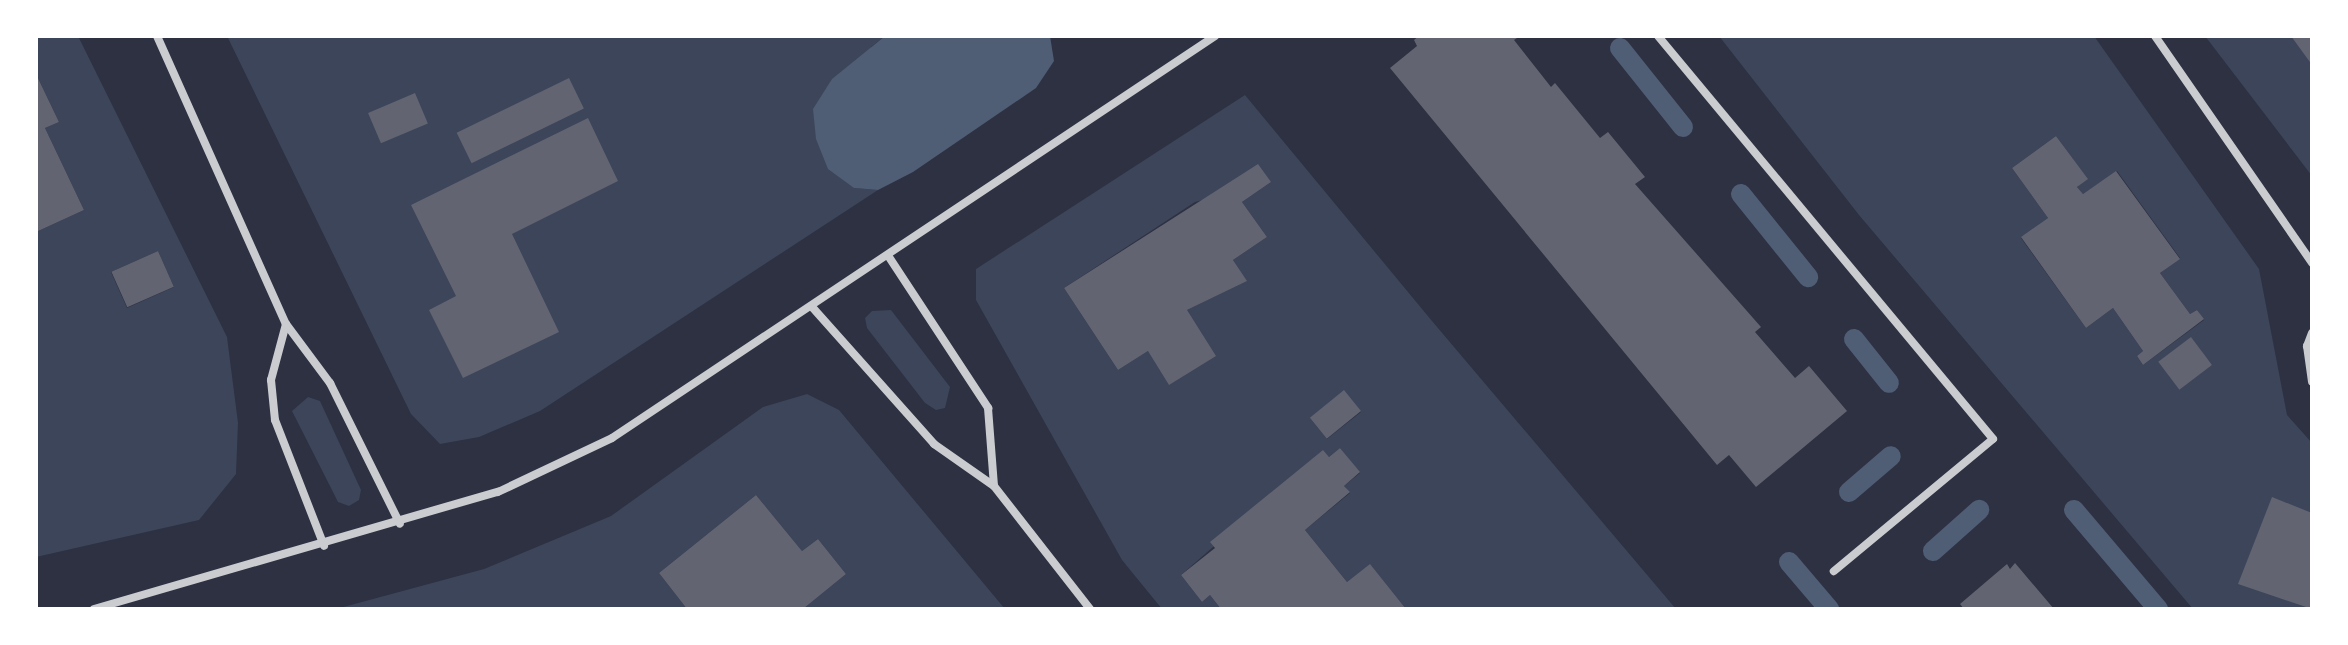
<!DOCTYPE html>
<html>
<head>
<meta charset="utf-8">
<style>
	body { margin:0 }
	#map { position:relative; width:2348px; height:645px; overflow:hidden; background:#2d3142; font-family:"Alegreya Sans",sans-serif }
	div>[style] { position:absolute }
	.green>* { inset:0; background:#3c4559 }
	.water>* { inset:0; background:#4f5d75 }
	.stream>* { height:20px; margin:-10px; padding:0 10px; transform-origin:10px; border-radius:10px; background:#4f5d75 }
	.building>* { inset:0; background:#626471; transform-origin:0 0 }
	.minor>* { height:8px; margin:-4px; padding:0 4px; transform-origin:4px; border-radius:4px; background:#caccd0 }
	span { translate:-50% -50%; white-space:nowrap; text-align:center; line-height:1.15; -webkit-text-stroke:6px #fff; paint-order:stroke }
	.frame { position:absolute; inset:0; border:38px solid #fff; pointer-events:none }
</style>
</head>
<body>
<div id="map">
	<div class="green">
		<i style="clip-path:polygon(evenodd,36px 36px,78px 36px,227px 337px,238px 423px,236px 474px,199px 520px,36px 557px,36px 232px,84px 210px,45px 128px,59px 122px,36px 74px,36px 36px,158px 251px,174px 287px,127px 308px,111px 272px,158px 251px)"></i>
		<i style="clip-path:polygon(227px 36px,885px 36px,871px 47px,854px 188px,878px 190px,540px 411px,479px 437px,440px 444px,411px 414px)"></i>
		<i style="clip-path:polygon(evenodd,1719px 36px,2094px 36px,2259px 269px,2287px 415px,2312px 443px,2312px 609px,2193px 609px,1859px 215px,1719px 36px,2056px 136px,2087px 178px,2077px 187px,2083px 194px,2117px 171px,2180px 258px,2160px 273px,2190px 314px,2197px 310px,2204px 320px,2143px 365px,2137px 356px,2143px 351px,2113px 308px,2086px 328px,2021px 238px,2048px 218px,2012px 168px,2056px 136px,1719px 36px,2191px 338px,2212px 365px,2179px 389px,2159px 362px,2191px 338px)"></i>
		<i style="clip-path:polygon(2205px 36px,2293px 36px,2312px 65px,2312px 176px)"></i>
		<i style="clip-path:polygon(evenodd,1245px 95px,1432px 321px,1676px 609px,1406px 609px,1370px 565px,1347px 582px,1305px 530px,1350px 493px,1344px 486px,1360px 473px,1340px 448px,1329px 457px,1323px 451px,1181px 575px,1202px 602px,1210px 595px,1221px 609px,1162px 609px,1122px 560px,976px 300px,976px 269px,1245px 95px,1271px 182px,1242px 202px,1267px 237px,1233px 260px,1246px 281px,1187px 310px,1148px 351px,1118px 370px,1064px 288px,1195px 202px,1271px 182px,1245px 95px,1344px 391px,1361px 412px,1327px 439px,1310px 418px,1344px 391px)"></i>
		<i style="clip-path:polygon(891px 310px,950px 387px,945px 408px,936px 410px,925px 403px,867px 328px,865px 318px,872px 311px)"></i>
		<i style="clip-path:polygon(807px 394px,839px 410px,1005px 609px,803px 609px,846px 574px,818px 539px,802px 551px,756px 495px,659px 573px,687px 609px,336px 609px,484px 569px,611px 516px,763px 407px)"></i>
		<i style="clip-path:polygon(308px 397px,320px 401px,361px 490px,359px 500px,349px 506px,338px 502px,292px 411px)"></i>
	</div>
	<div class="water">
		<i style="clip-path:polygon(885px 36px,1050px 36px,1054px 61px,1036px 88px,913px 172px,878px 190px,854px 188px,828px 169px,816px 139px,813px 109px,832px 79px)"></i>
	</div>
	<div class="stream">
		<i style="left:1620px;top:48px;width:101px;rotate:51.4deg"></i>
		<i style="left:1741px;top:194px;width:107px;rotate:51.1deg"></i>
		<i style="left:1854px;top:339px;width:56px;rotate:51.5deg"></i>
		<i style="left:1849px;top:492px;width:55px;rotate:-40.6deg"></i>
		<i style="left:2074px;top:510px;width:130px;rotate:49.7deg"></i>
		<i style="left:1933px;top:551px;width:62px;rotate:-41.7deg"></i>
		<i style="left:1789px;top:562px;width:62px;rotate:49.6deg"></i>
	</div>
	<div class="building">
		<i style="clip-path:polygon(1419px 36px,1520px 36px,1514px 40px,1551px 87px,1555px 83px,1600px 138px,1608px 132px,1645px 177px,1635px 184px,1761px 327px,1755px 332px,1795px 378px,1809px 366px,1847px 411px,1756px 487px,1729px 455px,1717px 465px,1390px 68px,1417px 46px,1414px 40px)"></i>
		<i style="clip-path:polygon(2291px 36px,2312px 36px,2312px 65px)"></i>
		<i style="clip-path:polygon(36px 74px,59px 122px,45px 128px,84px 210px,36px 232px)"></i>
		<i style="left:569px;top:78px;width:34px;height:125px;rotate:64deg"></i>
		<i style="left:415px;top:93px;width:33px;height:51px;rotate:67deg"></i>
		<i style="clip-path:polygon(588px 118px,618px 181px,512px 234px,559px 332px,463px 378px,429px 310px,456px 296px,411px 205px)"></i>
		<i style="clip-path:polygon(2056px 136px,2088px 179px,2077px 187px,2083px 194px,2116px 171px,2180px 259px,2160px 273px,2190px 314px,2197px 310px,2204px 319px,2143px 365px,2137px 356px,2143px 351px,2113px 308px,2086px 328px,2021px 237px,2048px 218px,2012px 168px)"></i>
		<i style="clip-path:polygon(1258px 164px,1271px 182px,1242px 202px,1267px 237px,1233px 260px,1247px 281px,1187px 310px,1216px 356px,1169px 385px,1148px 351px,1118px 370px,1064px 288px)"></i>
		<i style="left:158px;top:251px;width:39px;height:51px;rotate:66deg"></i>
		<i style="left:2191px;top:337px;width:35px;height:41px;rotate:53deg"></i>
		<i style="left:1344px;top:390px;width:27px;height:44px;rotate:51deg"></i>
		<i style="clip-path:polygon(1340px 448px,1360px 472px,1344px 486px,1350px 492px,1305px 530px,1347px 582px,1370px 564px,1406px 609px,1221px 609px,1210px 595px,1202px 602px,1181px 575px,1215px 548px,1210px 542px,1323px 450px,1329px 457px)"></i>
		<i style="clip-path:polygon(756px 495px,802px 551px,818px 539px,846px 574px,803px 609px,687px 609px,659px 573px)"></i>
		<i style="clip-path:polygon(2272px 497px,2312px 513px,2312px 609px,2238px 584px)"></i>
		<i style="clip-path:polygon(2015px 563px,2054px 609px,1964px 609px,1960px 604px,2007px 564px,2010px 569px)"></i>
	</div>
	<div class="minor">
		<i style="left:157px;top:36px;width:316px;rotate:65.9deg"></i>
		<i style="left:286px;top:324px;width:74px;rotate:53.3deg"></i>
		<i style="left:330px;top:383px;width:157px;rotate:63.6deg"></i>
		<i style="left:1658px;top:36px;width:524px;rotate:50.26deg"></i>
		<i style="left:1993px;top:439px;width:207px;rotate:140.3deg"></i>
		<i style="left:2155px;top:36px;width:276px;rotate:55.3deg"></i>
		<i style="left:889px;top:257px;width:181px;rotate:56.7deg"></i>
		<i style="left:988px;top:408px;width:78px;rotate:85.6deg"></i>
		<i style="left:813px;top:308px;width:182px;rotate:48.3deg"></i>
		<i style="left:934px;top:444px;width:73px;rotate:35deg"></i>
		<i style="left:994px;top:486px;width:156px;rotate:52deg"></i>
		<i style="left:286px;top:324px;width:58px;rotate:105deg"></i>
		<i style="left:271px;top:380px;width:40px;rotate:84.3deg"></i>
		<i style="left:275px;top:420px;width:135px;rotate:68.7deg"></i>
		<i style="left:2312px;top:333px;width:14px;rotate:111deg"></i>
		<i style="left:2307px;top:346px;width:36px;rotate:82deg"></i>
		<i style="left:94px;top:609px;width:421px;rotate:-16.2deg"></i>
		<i style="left:498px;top:492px;width:126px;rotate:-25.3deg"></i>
		<i style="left:612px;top:438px;width:725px;rotate:-33.69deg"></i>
	</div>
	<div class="frame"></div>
</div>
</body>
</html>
